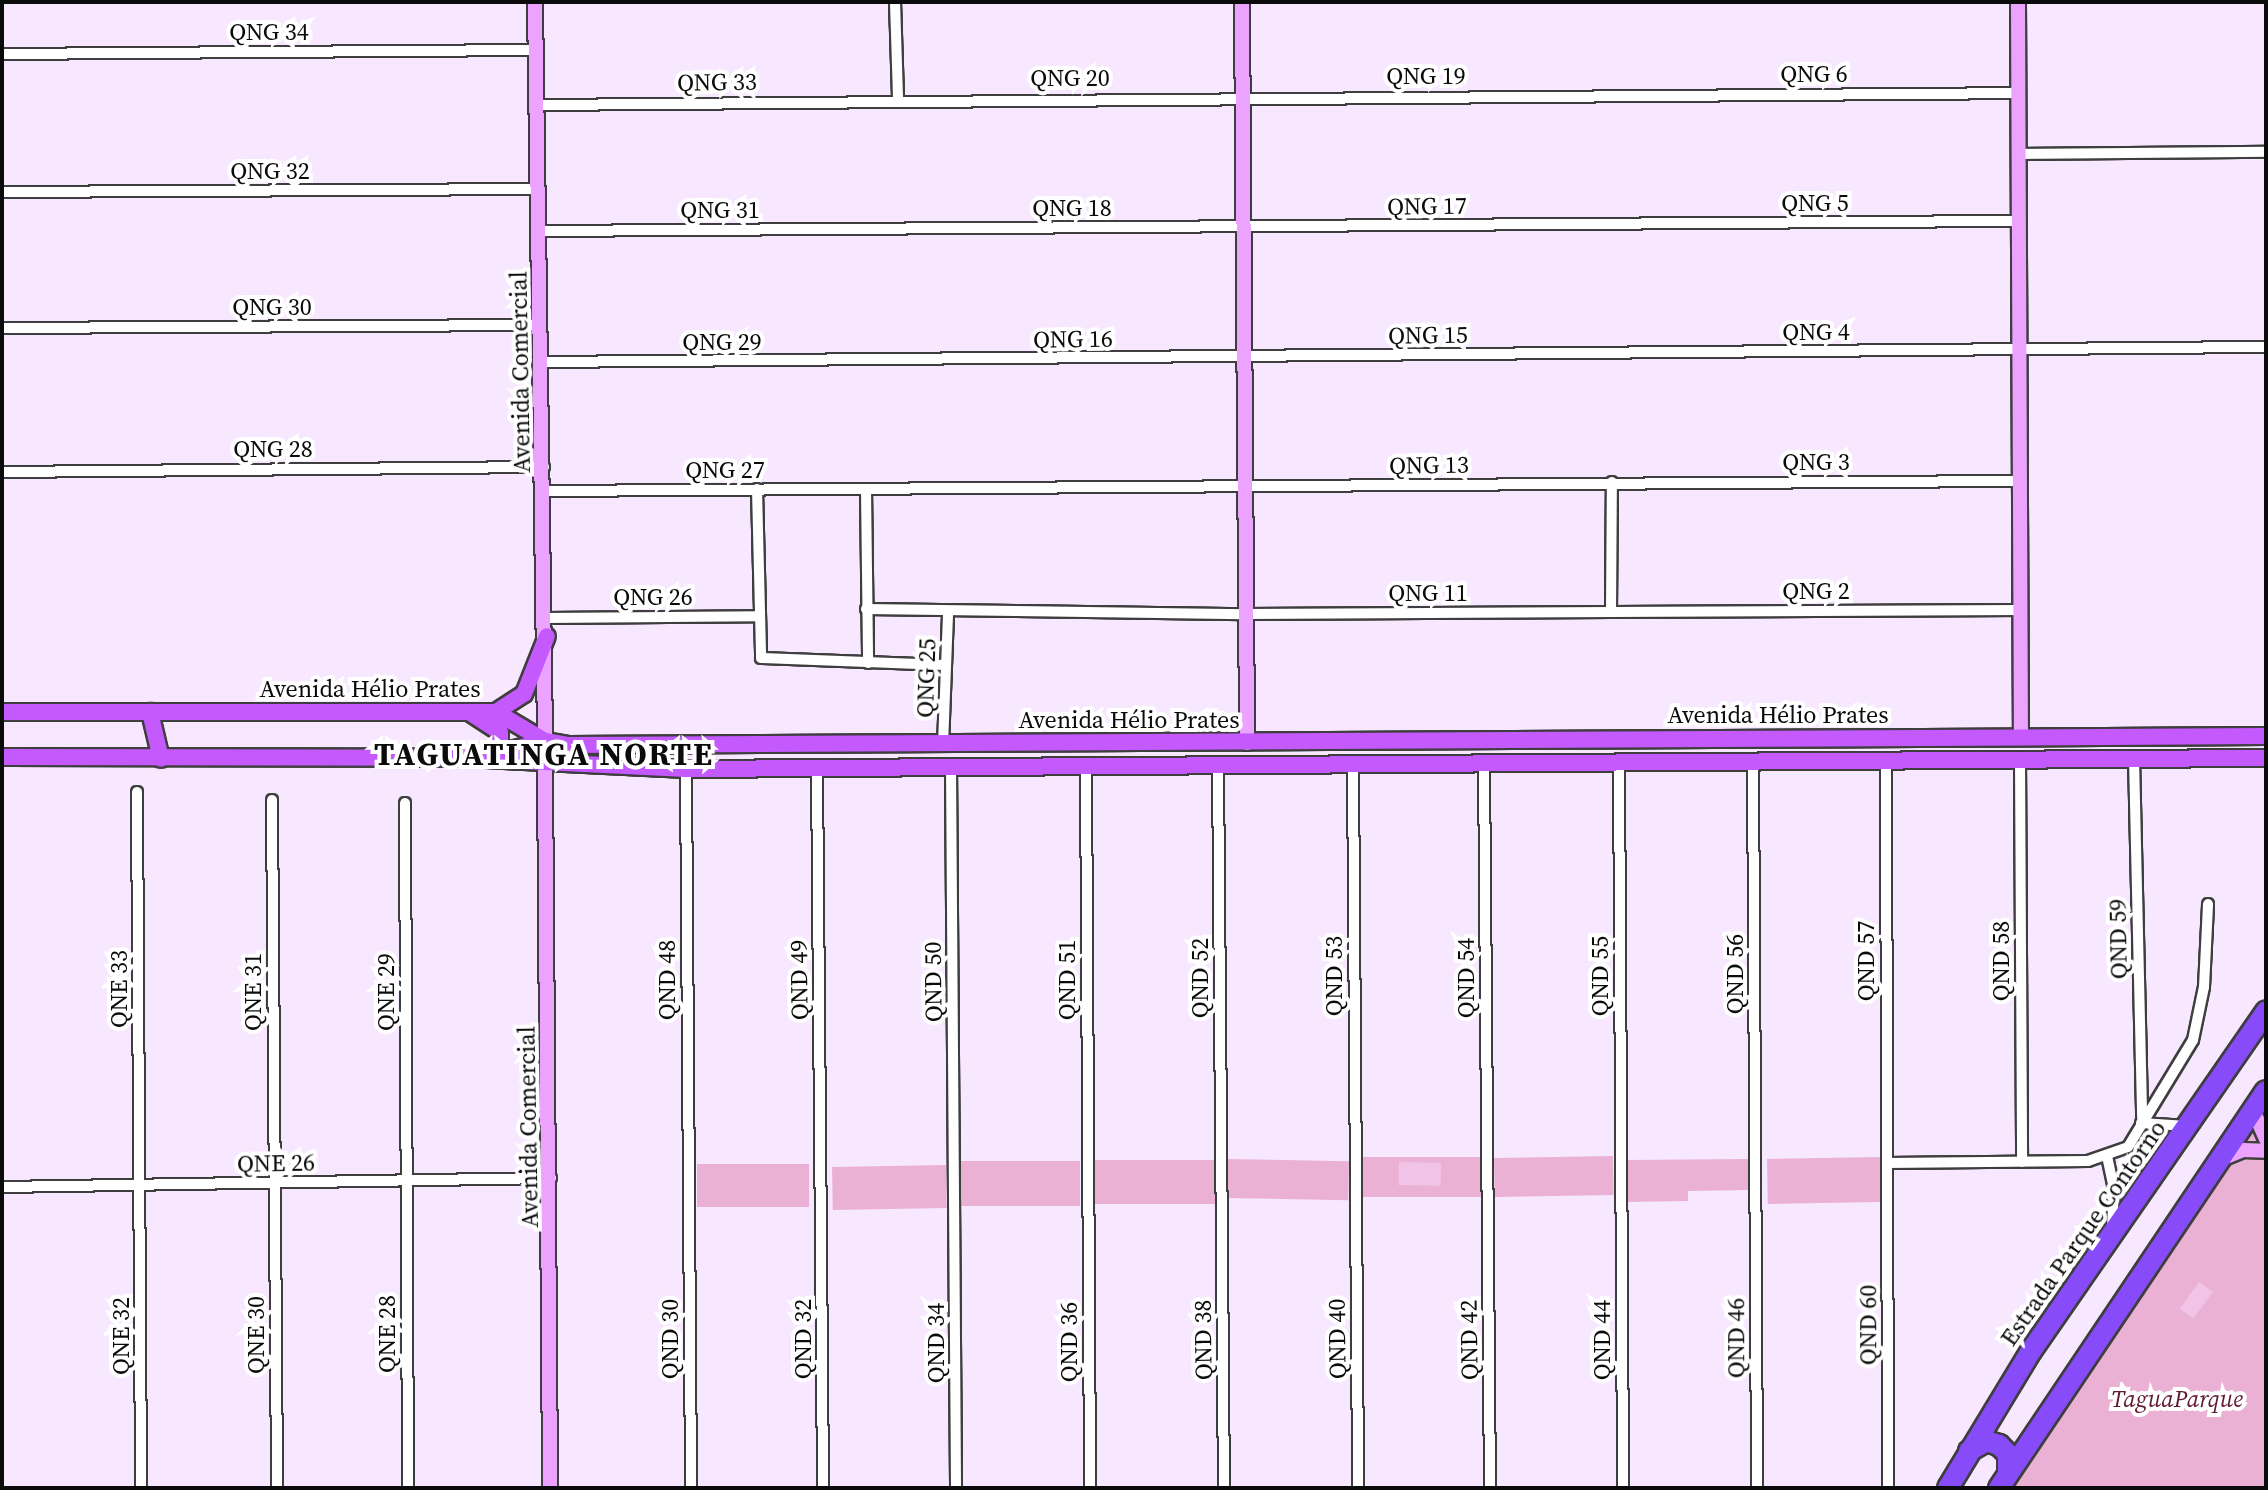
<!DOCTYPE html>
<html>
<head>
<meta charset="utf-8">
<style>
	body { margin:0 }
	#map { position:relative; width:2268px; height:1490px; overflow:hidden; background:#f8e8ff; font-family:"Source Serif 4",serif }
	div>[style] { position:absolute }
	.green>* { inset:0; background:#eab1d5; transform-origin:0 0 }
	.pitch>* { inset:0; background:#f1c3e6; transform-origin:0 0 }
	.roads { filter:drop-shadow(2px 0 #3e3e3e) drop-shadow(-2px 0 #3e3e3e) drop-shadow(0 2px #3e3e3e) drop-shadow(0 -2px #3e3e3e) }
	.street>* { height:10px; margin:-5px; padding:0 5px; transform-origin:5px; border-radius:5px; background:#fff }
	.secondary>* { height:14px; margin:-7px; padding:0 7px; transform-origin:7px; border-radius:7px; background:#eba3ff }
	.primary>* { height:16px; margin:-8px; padding:0 8px; transform-origin:8px; border-radius:8px; background:#c459fe }
	.highway>* { height:20px; margin:-10px; padding:0 10px; transform-origin:10px; border-radius:10px; background:#884bfa }
	span { translate:-50% -50%; white-space:nowrap; text-align:center; line-height:1.15; -webkit-text-stroke:8px #fff; paint-order:stroke }
	.street-label { font-size:24px; color:#0b0b0b }
	.park-label { font-size:24px; color:#631a31; font-style:italic }
	.district-label { font-size:32px; color:#0b0b0b; font-weight:700; letter-spacing:2px }
	.frame { position:absolute; inset:0; border:4px solid #0b0b0b; pointer-events:none }
</style>
</head>
<body>
<div id="map">
	<div class="green">
		<i style="clip-path:polygon(2266px 1111px,2266px 1488px,2014px 1488px,2111px 1338px)"></i>
		<i style="left:1613px;top:1156px;width:39px;height:119px;rotate:89deg"></i>
		<i style="left:1361px;top:1157px;width:123px;height:40px"></i>
		<i style="left:1880px;top:1157px;width:45px;height:113px;rotate:89deg"></i>
		<i style="left:1225px;top:1159px;width:124px;height:39px;rotate:1deg"></i>
		<i style="clip-path:polygon(1749px 1159px,1750px 1190px,1688px 1191px,1688px 1201px,1626px 1202px,1625px 1160px)"></i>
		<i style="left:1093px;top:1160px;width:123px;height:44px"></i>
		<i style="left:961px;top:1161px;width:119px;height:45px"></i>
		<i style="left:697px;top:1164px;width:112px;height:43px"></i>
		<i style="left:946px;top:1165px;width:43px;height:114px;rotate:89deg"></i>
	</div>
	<div class="pitch">
		<i style="left:1399px;top:1162px;width:42px;height:23px;rotate:1deg"></i>
		<i style="left:2199px;top:1282px;width:17px;height:33px;rotate:36deg"></i>
	</div>
	<div class="roads">
		<div class="street">
			<i style="left:895px;top:2px;width:97px;rotate:88.2deg"></i>
			<i style="left:2px;top:54px;width:534px;rotate:-0.43deg"></i>
			<i style="left:537px;top:105px;width:1482px;rotate:-0.46deg"></i>
			<i style="left:2019px;top:154px;width:247px;rotate:-0.5deg"></i>
			<i style="left:2px;top:192px;width:537px;rotate:-0.32deg"></i>
			<i style="left:540px;top:231px;width:1479px;rotate:-0.39deg"></i>
			<i style="left:2px;top:328px;width:539px;rotate:-0.32deg"></i>
			<i style="left:542px;top:362px;width:1724px;rotate:-0.5deg"></i>
			<i style="left:2px;top:472px;width:542px;rotate:-0.53deg"></i>
			<i style="left:757px;top:489px;width:169px;rotate:88.6deg"></i>
			<i style="left:761px;top:658px;width:185px;rotate:2.2deg"></i>
			<i style="left:866px;top:489px;width:174px;rotate:89.3deg"></i>
			<i style="left:544px;top:491px;width:1476px;rotate:-0.39deg"></i>
			<i style="left:866px;top:609px;width:380px;rotate:0.8deg"></i>
			<i style="left:1246px;top:614px;width:775px;rotate:-0.3deg"></i>
			<i style="left:1611px;top:611px;width:129px;rotate:-89.6deg"></i>
			<i style="left:547px;top:618px;width:212px;rotate:-0.5deg"></i>
			<i style="left:943px;top:745px;width:133px;rotate:-87.8deg"></i>
			<i style="left:2134px;top:758px;width:360px;rotate:88.7deg"></i>
			<i style="left:2020px;top:759px;width:403px;rotate:89.7deg"></i>
			<i style="left:1886px;top:760px;width:728px;rotate:89.84deg"></i>
			<i style="left:1619px;top:761px;width:727px;rotate:89.68deg"></i>
			<i style="left:1753px;top:761px;width:727px;rotate:89.68deg"></i>
			<i style="left:1484px;top:762px;width:726px;rotate:89.53deg"></i>
			<i style="left:1353px;top:763px;width:725px;rotate:89.6deg"></i>
			<i style="left:1218px;top:764px;width:724px;rotate:89.53deg"></i>
			<i style="left:1086px;top:765px;width:723px;rotate:89.68deg"></i>
			<i style="left:951px;top:766px;width:722px;rotate:89.6deg"></i>
			<i style="left:817px;top:768px;width:720px;rotate:89.52deg"></i>
			<i style="left:686px;top:769px;width:719px;rotate:89.6deg"></i>
			<i style="left:137px;top:792px;width:696px;rotate:89.67deg"></i>
			<i style="left:272px;top:800px;width:688px;rotate:89.58deg"></i>
			<i style="left:405px;top:803px;width:685px;rotate:89.75deg"></i>
			<i style="left:2141px;top:1123px;width:46px;rotate:3.7deg"></i>
			<i style="left:2107px;top:1156px;width:35px;rotate:78deg"></i>
			<i style="left:2114px;top:1190px;width:35px;rotate:93deg"></i>
			<i style="left:1887px;top:1163px;width:201px;rotate:-0.6deg"></i>
			<i style="left:2088px;top:1161px;width:42px;rotate:-19.3deg"></i>
			<i style="left:2128px;top:1147px;width:125px;rotate:-58.7deg"></i>
			<i style="left:2193px;top:1040px;width:54px;rotate:-78.3deg"></i>
			<i style="left:2204px;top:987px;width:83px;rotate:-87.2deg"></i>
			<i style="left:2px;top:1187px;width:549px;rotate:-0.94deg"></i>
		</div>
		<div class="secondary">
			<i style="left:535px;top:2px;width:739px;rotate:89.22deg"></i>
			<i style="left:1242px;top:2px;width:741px;rotate:89.61deg"></i>
			<i style="left:2018px;top:2px;width:736px;rotate:89.77deg"></i>
			<i style="left:545px;top:765px;width:723px;rotate:89.6deg"></i>
			<i style="left:2253px;top:1110px;width:32px;rotate:66deg"></i>
			<i style="left:2221px;top:1159px;width:24px;rotate:-22deg"></i>
			<i style="left:2243px;top:1150px;width:23px;rotate:2deg"></i>
		</div>
		<div class="primary">
			<i style="left:2px;top:712px;width:494px"></i>
			<i style="left:496px;top:712px;width:57px;rotate:30.6deg"></i>
			<i style="left:545px;top:741px;width:23px;rotate:10deg"></i>
			<i style="left:568px;top:745px;width:1698px;rotate:-0.3deg"></i>
			<i style="left:150px;top:712px;width:48px;rotate:76.8deg"></i>
			<i style="left:496px;top:712px;width:33px;rotate:-33deg"></i>
			<i style="left:524px;top:694px;width:62px;rotate:-68.4deg"></i>
			<i style="left:472px;top:714px;width:33px;rotate:33deg"></i>
			<i style="left:500px;top:732px;width:12px;rotate:90deg"></i>
			<i style="left:500px;top:744px;width:12px;rotate:125deg"></i>
			<i style="left:499px;top:753px;width:48px;rotate:-14.6deg"></i>
			<i style="left:2px;top:757px;width:464px;rotate:0.1deg"></i>
			<i style="left:466px;top:758px;width:220px;rotate:2.9deg"></i>
			<i style="left:686px;top:769px;width:1580px;rotate:-0.4deg"></i>
		</div>
		<div class="highway">
			<i style="left:1969px;top:1451px;width:20px;rotate:-30deg"></i>
			<i style="left:1986px;top:1441px;width:14px;rotate:17deg"></i>
			<i style="left:1999px;top:1445px;width:13px;rotate:45deg"></i>
			<i style="left:2008px;top:1454px;width:19px;rotate:90deg"></i>
			<i style="left:1948px;top:1488px;width:160px;rotate:-58.8deg"></i>
			<i style="left:2031px;top:1351px;width:413px;rotate:-55.3deg"></i>
			<i style="left:1999px;top:1488px;width:478px;rotate:-56.1deg"></i>
		</div>
	</div>
	<div class="street-label">
		<span style="left:269px;top:32px">QNG 34</span>
		<span style="left:1814px;top:74px">QNG 6</span>
		<span style="left:1426px;top:76px">QNG 19</span>
		<span style="left:1070px;top:78px">QNG 20</span>
		<span style="left:717px;top:82px;rotate:-1deg">QNG 33</span>
		<span style="left:270px;top:171px">QNG 32</span>
		<span style="left:1815px;top:203px">QNG 5</span>
		<span style="left:1427px;top:206px;rotate:-1deg">QNG 17</span>
		<span style="left:1072px;top:208px">QNG 18</span>
		<span style="left:720px;top:210px">QNG 31</span>
		<span style="left:272px;top:307px">QNG 30</span>
		<span style="left:1816px;top:332px">QNG 4</span>
		<span style="left:1428px;top:335px;rotate:-1deg">QNG 15</span>
		<span style="left:1073px;top:339px;rotate:-1deg">QNG 16</span>
		<span style="left:722px;top:342px">QNG 29</span>
		<span style="left:520px;top:372px;rotate:-91deg">Avenida Comercial</span>
		<span style="left:273px;top:449px">QNG 28</span>
		<span style="left:1816px;top:462px">QNG 3</span>
		<span style="left:1429px;top:465px;rotate:-1deg">QNG 13</span>
		<span style="left:725px;top:470px">QNG 27</span>
		<span style="left:1816px;top:591px">QNG 2</span>
		<span style="left:1428px;top:593px">QNG 11</span>
		<span style="left:653px;top:597px">QNG 26</span>
		<span style="left:926px;top:678px;rotate:-88deg">QNG 25</span>
		<span style="left:370px;top:689px">Avenida Hélio Prates</span>
		<span style="left:1778px;top:715px">Avenida Hélio Prates</span>
		<span style="left:1129px;top:720px">Avenida Hélio Prates</span>
		<span style="left:2118px;top:939px;rotate:-91deg">QND 59</span>
		<span style="left:1866px;top:961px;rotate:-90deg">QND 57</span>
		<span style="left:2001px;top:961px;rotate:-90deg">QND 58</span>
		<span style="left:1735px;top:974px;rotate:-90deg">QND 56</span>
		<span style="left:1334px;top:976px;rotate:-90deg">QND 53</span>
		<span style="left:1600px;top:976px;rotate:-90deg">QND 55</span>
		<span style="left:1200px;top:978px;rotate:-90deg">QND 52</span>
		<span style="left:1466px;top:978px;rotate:-90deg">QND 54</span>
		<span style="left:667px;top:980px;rotate:-90deg">QND 48</span>
		<span style="left:799px;top:980px;rotate:-91deg">QND 49</span>
		<span style="left:1067px;top:980px;rotate:-90deg">QND 51</span>
		<span style="left:933px;top:982px;rotate:-91deg">QND 50</span>
		<span style="left:119px;top:989px;rotate:-90deg">QNE 33</span>
		<span style="left:253px;top:992px;rotate:-90deg">QNE 31</span>
		<span style="left:386px;top:992px;rotate:-90deg">QNE 29</span>
		<span style="left:528px;top:1127px;rotate:-91deg">Avenida Comercial</span>
		<span style="left:276px;top:1163px;rotate:-1deg">QNE 26</span>
		<span style="left:2083px;top:1233px;rotate:-55deg">Estrada Parque Contorno</span>
		<span style="left:1868px;top:1325px;rotate:-90deg">QND 60</span>
		<span style="left:387px;top:1334px;rotate:-90deg">QNE 28</span>
		<span style="left:256px;top:1335px;rotate:-90deg">QNE 30</span>
		<span style="left:121px;top:1336px;rotate:-90deg">QNE 32</span>
		<span style="left:1736px;top:1338px;rotate:-90deg">QND 46</span>
		<span style="left:670px;top:1339px;rotate:-90deg">QND 30</span>
		<span style="left:803px;top:1339px;rotate:-90deg">QND 32</span>
		<span style="left:1337px;top:1339px;rotate:-91deg">QND 40</span>
		<span style="left:1203px;top:1340px;rotate:-91deg">QND 38</span>
		<span style="left:1469px;top:1340px;rotate:-91deg">QND 42</span>
		<span style="left:1602px;top:1340px;rotate:-90deg">QND 44</span>
		<span style="left:1069px;top:1342px;rotate:-90deg">QND 36</span>
		<span style="left:936px;top:1343px;rotate:-90deg">QND 34</span>
	</div>
	<div class="park-label">
		<span style="left:2177px;top:1399px">TaguaParque</span>
	</div>
	<div class="district-label">
		<span style="left:544px;top:754px">TAGUATINGA NORTE</span>
	</div>
	<div class="frame"></div>
</div>
</body>
</html>
